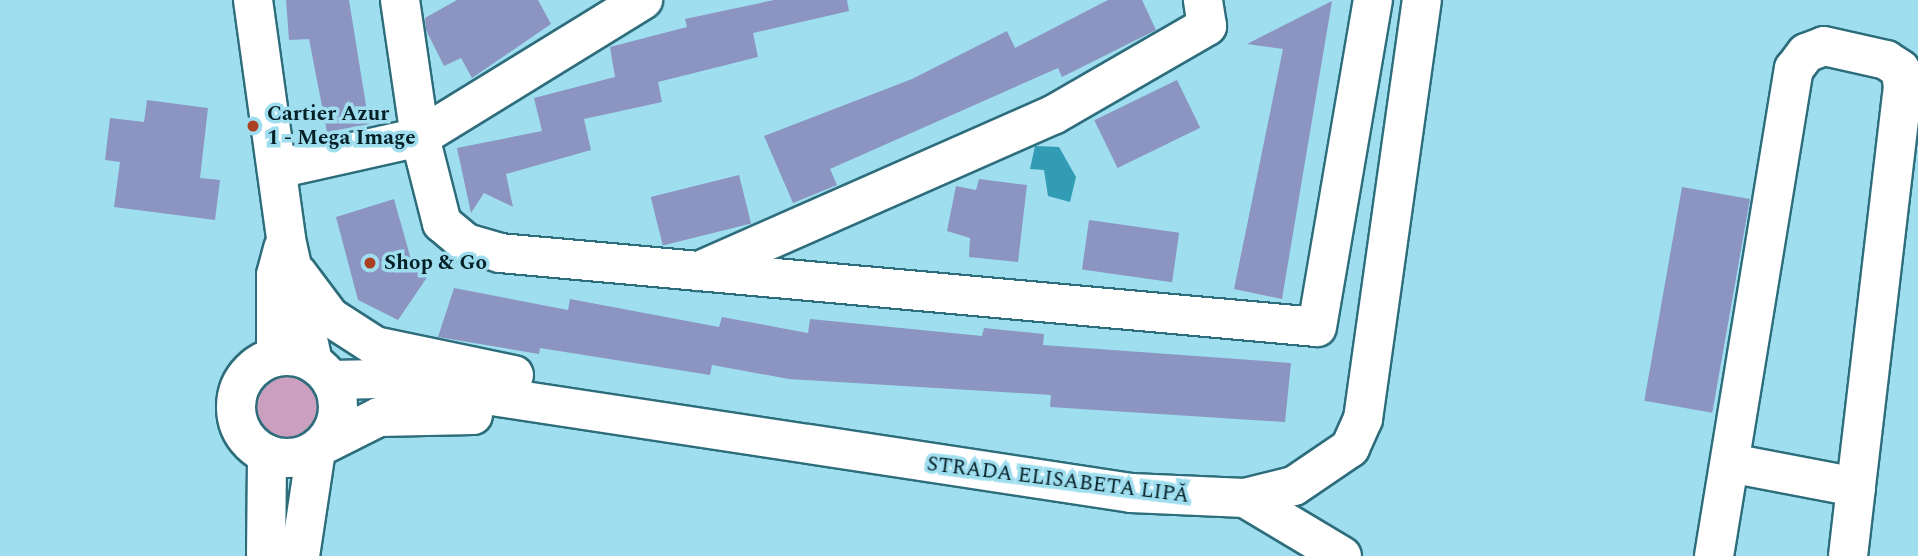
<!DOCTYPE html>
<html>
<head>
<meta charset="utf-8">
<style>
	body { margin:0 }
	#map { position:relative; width:1918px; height:556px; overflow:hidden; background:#9fdeef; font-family:Spectral,serif }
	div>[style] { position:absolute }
	.green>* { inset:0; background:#cb9fbf }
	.round { border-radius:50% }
	.water>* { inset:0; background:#319cb4 }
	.building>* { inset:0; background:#8c94c1; transform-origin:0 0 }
	.roads { filter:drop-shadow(2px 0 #2e6d7c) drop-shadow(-2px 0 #2e6d7c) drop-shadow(0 2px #2e6d7c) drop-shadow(0 -2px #2e6d7c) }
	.minor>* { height:38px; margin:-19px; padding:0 19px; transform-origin:19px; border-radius:19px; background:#fff }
	.minor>.ring { margin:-19px; padding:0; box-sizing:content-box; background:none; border:38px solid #fff; border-radius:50% }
	.dots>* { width:19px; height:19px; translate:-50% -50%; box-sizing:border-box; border:4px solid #9fdeef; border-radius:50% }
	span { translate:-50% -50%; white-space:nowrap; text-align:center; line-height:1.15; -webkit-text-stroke:7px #9fdeef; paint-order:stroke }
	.poi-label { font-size:21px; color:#062027; font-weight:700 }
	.left { translate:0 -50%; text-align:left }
	.street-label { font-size:21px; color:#062027 }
</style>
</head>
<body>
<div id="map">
	<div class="green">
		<i class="round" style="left:254px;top:374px;width:66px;height:66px"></i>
	</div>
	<div class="water">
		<i style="clip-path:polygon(1035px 146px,1059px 147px,1076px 177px,1070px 202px,1048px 196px,1044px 170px,1030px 169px)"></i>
	</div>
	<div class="building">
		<i style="clip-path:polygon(286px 0,349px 0,369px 124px,327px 132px,309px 39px,289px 40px)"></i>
		<i style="clip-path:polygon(457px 0,538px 0,551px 24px,472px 78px,461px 58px,444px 66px,426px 30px,425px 18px)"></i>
		<i style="clip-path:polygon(774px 0,847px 0,849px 11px,753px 33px,758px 57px,658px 82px,662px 102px,584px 119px,591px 150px,506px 174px,513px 207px,484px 193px,471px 213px,457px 148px,542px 131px,534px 98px,615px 77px,610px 47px,687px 27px,685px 19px)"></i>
		<i style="clip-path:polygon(1108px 0,1142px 0,1156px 30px,1062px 77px,1058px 68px,830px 169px,837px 185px,793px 203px,764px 136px,912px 79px,1007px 31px,1015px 48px)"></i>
		<i style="clip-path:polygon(1332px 1px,1282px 299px,1234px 289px,1283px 49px,1247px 44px)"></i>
		<i style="left:1177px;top:80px;width:53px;height:92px;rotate:64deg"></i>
		<i style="clip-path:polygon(147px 100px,208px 108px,200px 178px,220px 180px,215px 220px,114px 207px,120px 162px,105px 160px,110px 118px,144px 122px)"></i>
		<i style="left:739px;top:175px;width:50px;height:91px;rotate:76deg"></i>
		<i style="clip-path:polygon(979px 179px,1027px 185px,1018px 262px,969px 257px,970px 238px,947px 231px,956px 186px,976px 190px)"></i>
		<i style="left:1682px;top:187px;width:69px;height:217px;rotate:10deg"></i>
		<i style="clip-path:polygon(394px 199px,412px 263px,430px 273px,398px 320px,358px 300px,336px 217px)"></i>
		<i style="left:1089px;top:220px;width:91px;height:50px;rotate:8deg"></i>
		<i style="clip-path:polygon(454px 288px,568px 310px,570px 299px,719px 327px,722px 317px,808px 333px,810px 319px,982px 336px,984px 328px,1044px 334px,1043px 345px,1291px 363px,1285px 422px,1050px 407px,1051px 395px,789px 379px,712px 365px,710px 375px,540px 348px,539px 354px,438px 337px)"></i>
	</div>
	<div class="roads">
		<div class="minor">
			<i style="left:253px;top:0;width:241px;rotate:82.1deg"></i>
			<i style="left:286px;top:239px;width:126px;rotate:77.6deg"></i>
			<i style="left:400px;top:0;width:138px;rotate:81.7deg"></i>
			<i style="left:420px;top:137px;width:89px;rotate:75.7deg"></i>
			<i style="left:442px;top:223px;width:31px;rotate:40deg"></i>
			<i style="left:466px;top:243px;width:35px;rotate:16deg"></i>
			<i style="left:500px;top:253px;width:820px;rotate:5.18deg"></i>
			<i style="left:1317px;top:327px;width:332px;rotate:-80.3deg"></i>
			<i style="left:277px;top:169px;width:147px;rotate:-12.6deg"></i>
			<i style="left:420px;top:137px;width:262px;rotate:-31.6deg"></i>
			<i style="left:699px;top:271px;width:387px;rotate:-23.8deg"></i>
			<i style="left:1053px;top:115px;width:178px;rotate:-30deg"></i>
			<i style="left:1207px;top:26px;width:26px;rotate:-99deg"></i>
			<i style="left:297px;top:273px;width:55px;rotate:53.1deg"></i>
			<i style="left:330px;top:317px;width:54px;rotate:32.8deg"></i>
			<i style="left:375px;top:346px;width:142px;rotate:11.8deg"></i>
			<i class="ring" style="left:236px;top:356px;width:64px;height:64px"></i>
			<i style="left:276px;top:357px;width:82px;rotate:-90deg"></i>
			<i style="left:276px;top:275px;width:28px;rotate:-75deg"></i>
			<i style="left:331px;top:380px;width:49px;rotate:-1.2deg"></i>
			<i style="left:380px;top:379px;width:760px;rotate:8.63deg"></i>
			<i style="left:1131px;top:493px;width:114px;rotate:2.5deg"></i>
			<i style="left:1245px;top:498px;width:50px;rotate:-13.8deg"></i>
			<i style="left:1294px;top:486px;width:68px;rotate:-34.2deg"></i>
			<i style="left:1350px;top:448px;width:32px;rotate:-66deg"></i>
			<i style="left:1363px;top:419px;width:423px;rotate:-82deg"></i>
			<i style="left:323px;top:445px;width:63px;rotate:-26.6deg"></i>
			<i style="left:379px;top:417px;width:94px;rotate:-1.2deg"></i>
			<i style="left:1730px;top:463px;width:128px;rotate:10.8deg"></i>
			<i style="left:1856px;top:487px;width:69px;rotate:96.6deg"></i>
			<i style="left:1245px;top:498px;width:113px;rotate:30.9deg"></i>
			<i style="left:266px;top:556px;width:102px;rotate:-89.4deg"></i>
			<i style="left:300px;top:556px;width:107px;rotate:-81.4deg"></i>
			<i style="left:1714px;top:556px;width:494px;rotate:-80.7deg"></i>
			<i style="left:1794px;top:69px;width:20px;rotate:-53deg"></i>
			<i style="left:1806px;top:53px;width:19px;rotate:-21deg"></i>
			<i style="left:1824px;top:46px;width:64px;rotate:12.7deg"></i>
			<i style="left:1886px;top:60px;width:17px;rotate:33deg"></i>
			<i style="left:1900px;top:69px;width:17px;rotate:80deg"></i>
			<i style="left:1903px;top:86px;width:404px;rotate:96.7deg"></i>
		</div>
	</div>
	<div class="dots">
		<i style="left:253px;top:126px;background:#aa4123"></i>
		<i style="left:370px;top:263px;background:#aa4123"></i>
	</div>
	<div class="poi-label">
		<span class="left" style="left:267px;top:126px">Cartier Azur<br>1 - Mega Image</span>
		<span class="left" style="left:384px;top:263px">Shop &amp; Go</span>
	</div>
	<div class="street-label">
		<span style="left:1058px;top:480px;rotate:7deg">STRADA ELISABETA LIPĂ</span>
	</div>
</div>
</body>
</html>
